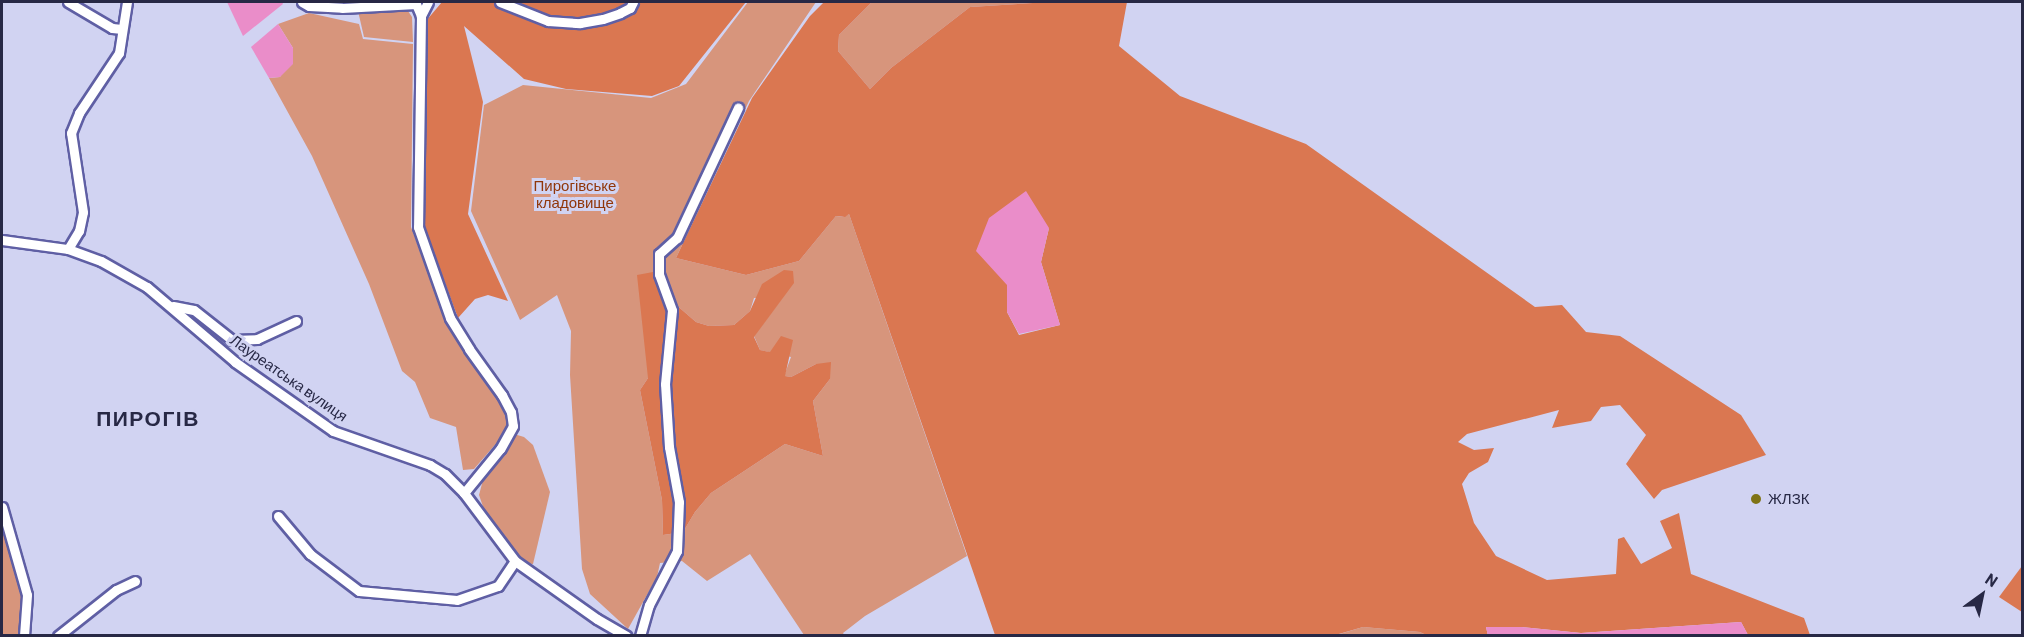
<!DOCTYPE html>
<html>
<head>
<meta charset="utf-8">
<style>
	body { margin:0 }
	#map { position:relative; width:2024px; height:637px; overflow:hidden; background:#d1d3f2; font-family:Barlow,sans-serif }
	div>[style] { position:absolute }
	.green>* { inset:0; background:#d7957c }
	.forest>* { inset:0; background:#da7751 }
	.water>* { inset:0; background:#ea8dc9 }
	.roads { filter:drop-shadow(2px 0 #5f5fa4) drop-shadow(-2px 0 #5f5fa4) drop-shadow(0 2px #5f5fa4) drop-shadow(0 -2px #5f5fa4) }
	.minor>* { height:9px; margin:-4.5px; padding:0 4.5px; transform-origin:4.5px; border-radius:4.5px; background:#fff }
	.dots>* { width:16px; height:16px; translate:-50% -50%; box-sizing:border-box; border:3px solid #d1d3f2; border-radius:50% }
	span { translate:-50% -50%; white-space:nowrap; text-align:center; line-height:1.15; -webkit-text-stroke:6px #d1d3f2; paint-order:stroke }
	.park-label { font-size:15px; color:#90360a }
	.street-label { font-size:15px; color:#272845 }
	.poi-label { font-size:15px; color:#272845 }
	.left { translate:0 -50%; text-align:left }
	.district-label { font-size:21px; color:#272845; font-weight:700; letter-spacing:1.5px }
	.frame { position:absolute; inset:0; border:3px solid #272845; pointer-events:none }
	.north { position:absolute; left:1952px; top:565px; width:60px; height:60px; -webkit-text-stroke:4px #d1d3f2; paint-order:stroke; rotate:33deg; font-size:16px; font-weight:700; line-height:24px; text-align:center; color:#272845 }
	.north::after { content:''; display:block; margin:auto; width:21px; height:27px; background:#272845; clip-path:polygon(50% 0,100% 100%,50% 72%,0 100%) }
</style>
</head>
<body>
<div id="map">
	<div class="green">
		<i style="clip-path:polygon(evenodd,748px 2px,816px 2px,749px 101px,676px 258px,746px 275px,799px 261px,836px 216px,843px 217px,849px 214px,967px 556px,865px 616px,843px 633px,845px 636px,804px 635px,750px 554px,707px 581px,682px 561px,660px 563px,657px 577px,628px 629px,590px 594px,582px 569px,570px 375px,571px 331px,557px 295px,520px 320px,471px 211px,484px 105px,523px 85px,651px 98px,686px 84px,748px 2px,653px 272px,659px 290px,696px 322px,709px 326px,734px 325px,750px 311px,754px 298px,783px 297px,754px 336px,760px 350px,791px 357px,784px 376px,791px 377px,816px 364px,830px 379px,813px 401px,823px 456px,785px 444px,711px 493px,695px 512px,683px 532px,663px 535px,662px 500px,640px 390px,648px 378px,653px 272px)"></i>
		<i style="clip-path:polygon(872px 2px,1049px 2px,970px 7px,891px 68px,870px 89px,838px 51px,839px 35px)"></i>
		<i style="clip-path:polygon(406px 8px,412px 17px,413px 42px,364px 37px,358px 11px)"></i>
		<i style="clip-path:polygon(309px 13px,359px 24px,363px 39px,413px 44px,411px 227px,440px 306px,465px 350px,504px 405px,508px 423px,507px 431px,474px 469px,463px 470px,456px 427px,430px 418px,415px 382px,402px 371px,369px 284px,312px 156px,269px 78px,280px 77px,293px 48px,278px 24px)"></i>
		<i style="clip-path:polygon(514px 434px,524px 437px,533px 445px,550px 492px,533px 564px,523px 563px,487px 518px,479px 495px,483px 480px)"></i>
		<i style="clip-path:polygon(2px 507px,27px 595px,24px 635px,2px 635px)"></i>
		<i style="clip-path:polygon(1363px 627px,1420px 632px,1426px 635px,1333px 636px)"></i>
	</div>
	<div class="forest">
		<i style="clip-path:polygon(442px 2px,746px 2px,679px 86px,652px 96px,566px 89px,524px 79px,464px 26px,483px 102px,468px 214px,508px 301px,488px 295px,475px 299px,458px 318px,424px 226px,426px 21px)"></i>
		<i style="clip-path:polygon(evenodd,824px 2px,872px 2px,839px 35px,838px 51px,870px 89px,891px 68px,970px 7px,1049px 2px,1127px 2px,1119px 46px,1180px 96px,1306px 144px,1535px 307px,1562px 305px,1586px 332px,1620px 336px,1741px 415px,1766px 455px,1662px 490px,1654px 499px,1626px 464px,1646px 435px,1620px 405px,1601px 407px,1591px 421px,1552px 428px,1559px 410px,1467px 434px,1458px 442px,1474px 450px,1494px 448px,1488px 462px,1469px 473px,1462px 484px,1474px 523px,1496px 556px,1547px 580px,1616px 574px,1618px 539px,1624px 537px,1641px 564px,1672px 548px,1660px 521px,1679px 513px,1691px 574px,1804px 618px,1810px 635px,1748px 635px,1741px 622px,1581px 633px,1522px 627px,1486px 627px,1488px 636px,1426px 635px,1420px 632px,1363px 627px,1332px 636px,995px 635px,849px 214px,845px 217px,836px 216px,799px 261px,746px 275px,676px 258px,752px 98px,810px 16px,824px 2px,1049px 228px,1041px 262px,1060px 325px,1019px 335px,1007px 312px,1007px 285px,1049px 228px)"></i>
		<i style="clip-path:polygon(784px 270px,793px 271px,794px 283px,754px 337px,760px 350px,770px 352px,781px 336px,793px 340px,785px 376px,791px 377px,816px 364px,831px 362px,830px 379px,813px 401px,823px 456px,785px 444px,711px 493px,695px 512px,683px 532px,663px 535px,662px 500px,640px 390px,648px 378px,637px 275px,653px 272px,659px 290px,696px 322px,709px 326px,734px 325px,750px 311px,762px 284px)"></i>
		<i style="clip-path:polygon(2022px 566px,2022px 612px,1999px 597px)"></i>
	</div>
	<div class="water">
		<i style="clip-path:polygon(227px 2px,282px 2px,283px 4px,243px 36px)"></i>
		<i style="clip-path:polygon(278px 24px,293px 48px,293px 64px,280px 77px,269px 78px,251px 47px)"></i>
		<i style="clip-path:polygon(1026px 191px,1049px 228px,1041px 262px,1060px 325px,1019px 334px,1007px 312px,1007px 285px,976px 251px,989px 218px)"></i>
		<i style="clip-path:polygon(1741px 622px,1748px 635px,1488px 636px,1486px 627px,1522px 627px,1581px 633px)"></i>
	</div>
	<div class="roads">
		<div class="minor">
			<i style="left:68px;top:2px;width:51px;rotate:30.6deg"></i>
			<i style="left:112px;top:28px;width:10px;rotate:6deg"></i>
			<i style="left:302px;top:2px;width:8px;rotate:30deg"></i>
			<i style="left:309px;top:6px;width:33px;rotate:3deg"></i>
			<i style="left:342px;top:8px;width:74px;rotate:-3.1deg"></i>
			<i style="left:416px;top:4px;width:13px;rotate:67deg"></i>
			<i style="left:428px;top:2px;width:16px;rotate:117deg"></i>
			<i style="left:421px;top:16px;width:211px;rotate:90.8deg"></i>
			<i style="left:418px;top:227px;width:96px;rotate:70.6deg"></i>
			<i style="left:450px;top:318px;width:36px;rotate:58deg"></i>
			<i style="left:469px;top:349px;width:57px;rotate:54.3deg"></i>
			<i style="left:502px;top:395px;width:19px;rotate:62deg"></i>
			<i style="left:511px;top:412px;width:14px;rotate:82deg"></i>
			<i style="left:513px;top:426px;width:26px;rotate:119deg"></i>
			<i style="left:500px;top:449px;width:57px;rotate:129.3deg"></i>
			<i style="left:500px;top:2px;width:52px;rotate:21.6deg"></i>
			<i style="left:548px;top:21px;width:32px;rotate:4deg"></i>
			<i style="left:580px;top:23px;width:23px;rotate:-10deg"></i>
			<i style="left:603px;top:19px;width:18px;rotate:-19deg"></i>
			<i style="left:620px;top:13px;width:11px;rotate:-27deg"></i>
			<i style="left:630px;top:8px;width:7px;rotate:-63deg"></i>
			<i style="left:2px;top:240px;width:67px;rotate:7.8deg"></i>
			<i style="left:68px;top:249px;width:35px;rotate:20deg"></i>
			<i style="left:101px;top:261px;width:53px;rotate:29.5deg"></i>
			<i style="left:147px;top:287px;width:116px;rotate:40.4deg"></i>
			<i style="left:235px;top:362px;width:120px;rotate:35.1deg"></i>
			<i style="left:333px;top:431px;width:103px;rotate:19.3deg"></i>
			<i style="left:430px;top:465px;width:17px;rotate:31deg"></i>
			<i style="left:445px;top:474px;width:27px;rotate:45deg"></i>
			<i style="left:464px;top:493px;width:85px;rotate:53.1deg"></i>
			<i style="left:515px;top:561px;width:100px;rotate:35.3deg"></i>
			<i style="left:597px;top:619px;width:34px;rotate:30deg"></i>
			<i style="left:68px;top:249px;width:21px;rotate:-59deg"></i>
			<i style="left:79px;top:231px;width:19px;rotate:-78deg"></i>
			<i style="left:83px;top:212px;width:80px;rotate:-98.6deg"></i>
			<i style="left:71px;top:133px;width:22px;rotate:-68deg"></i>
			<i style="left:79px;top:113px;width:72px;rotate:-56.3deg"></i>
			<i style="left:119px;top:53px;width:52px;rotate:-81.1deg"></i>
			<i style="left:173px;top:306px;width:21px;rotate:11deg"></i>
			<i style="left:194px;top:310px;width:48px;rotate:38.3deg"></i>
			<i style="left:232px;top:340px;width:25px;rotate:-2deg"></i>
			<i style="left:257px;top:339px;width:43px;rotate:-24.8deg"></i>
			<i style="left:2px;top:507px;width:91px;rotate:74.1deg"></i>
			<i style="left:27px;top:595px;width:41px;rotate:94.2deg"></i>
			<i style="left:278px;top:516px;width:50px;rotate:49.9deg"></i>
			<i style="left:310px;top:554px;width:61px;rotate:37.1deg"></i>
			<i style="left:359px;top:591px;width:98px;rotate:5.2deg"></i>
			<i style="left:457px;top:600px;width:43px;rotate:-18.9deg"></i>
			<i style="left:498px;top:586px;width:30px;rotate:-56deg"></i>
			<i style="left:58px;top:636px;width:74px;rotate:-38.4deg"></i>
			<i style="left:116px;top:590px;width:21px;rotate:-25deg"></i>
			<i style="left:640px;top:636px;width:32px;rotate:-74deg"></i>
			<i style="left:649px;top:605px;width:61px;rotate:-62.6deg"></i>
			<i style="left:677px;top:551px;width:49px;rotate:-87.7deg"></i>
			<i style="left:679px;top:502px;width:56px;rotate:-100.3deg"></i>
			<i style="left:669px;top:447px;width:63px;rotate:-93.6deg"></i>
			<i style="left:665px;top:384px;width:74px;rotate:-84.6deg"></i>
			<i style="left:672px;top:310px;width:38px;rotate:-110deg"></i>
			<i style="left:659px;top:274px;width:20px;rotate:-90deg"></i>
			<i style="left:659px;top:254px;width:24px;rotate:-42deg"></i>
			<i style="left:677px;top:238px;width:144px;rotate:-64.9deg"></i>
		</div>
	</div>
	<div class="dots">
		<i style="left:1756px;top:499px;background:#7f7315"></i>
	</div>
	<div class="park-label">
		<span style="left:575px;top:194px">Пирогівське<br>кладовище</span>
	</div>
	<div class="street-label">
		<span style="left:289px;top:378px;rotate:35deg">Лауреатська вулиця</span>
	</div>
	<div class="poi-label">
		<span class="left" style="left:1768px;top:499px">ЖЛЗК</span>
	</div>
	<div class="district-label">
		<span style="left:148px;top:418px">ПИРОГІВ</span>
	</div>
	<div class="frame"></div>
	<div class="north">N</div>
</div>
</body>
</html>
